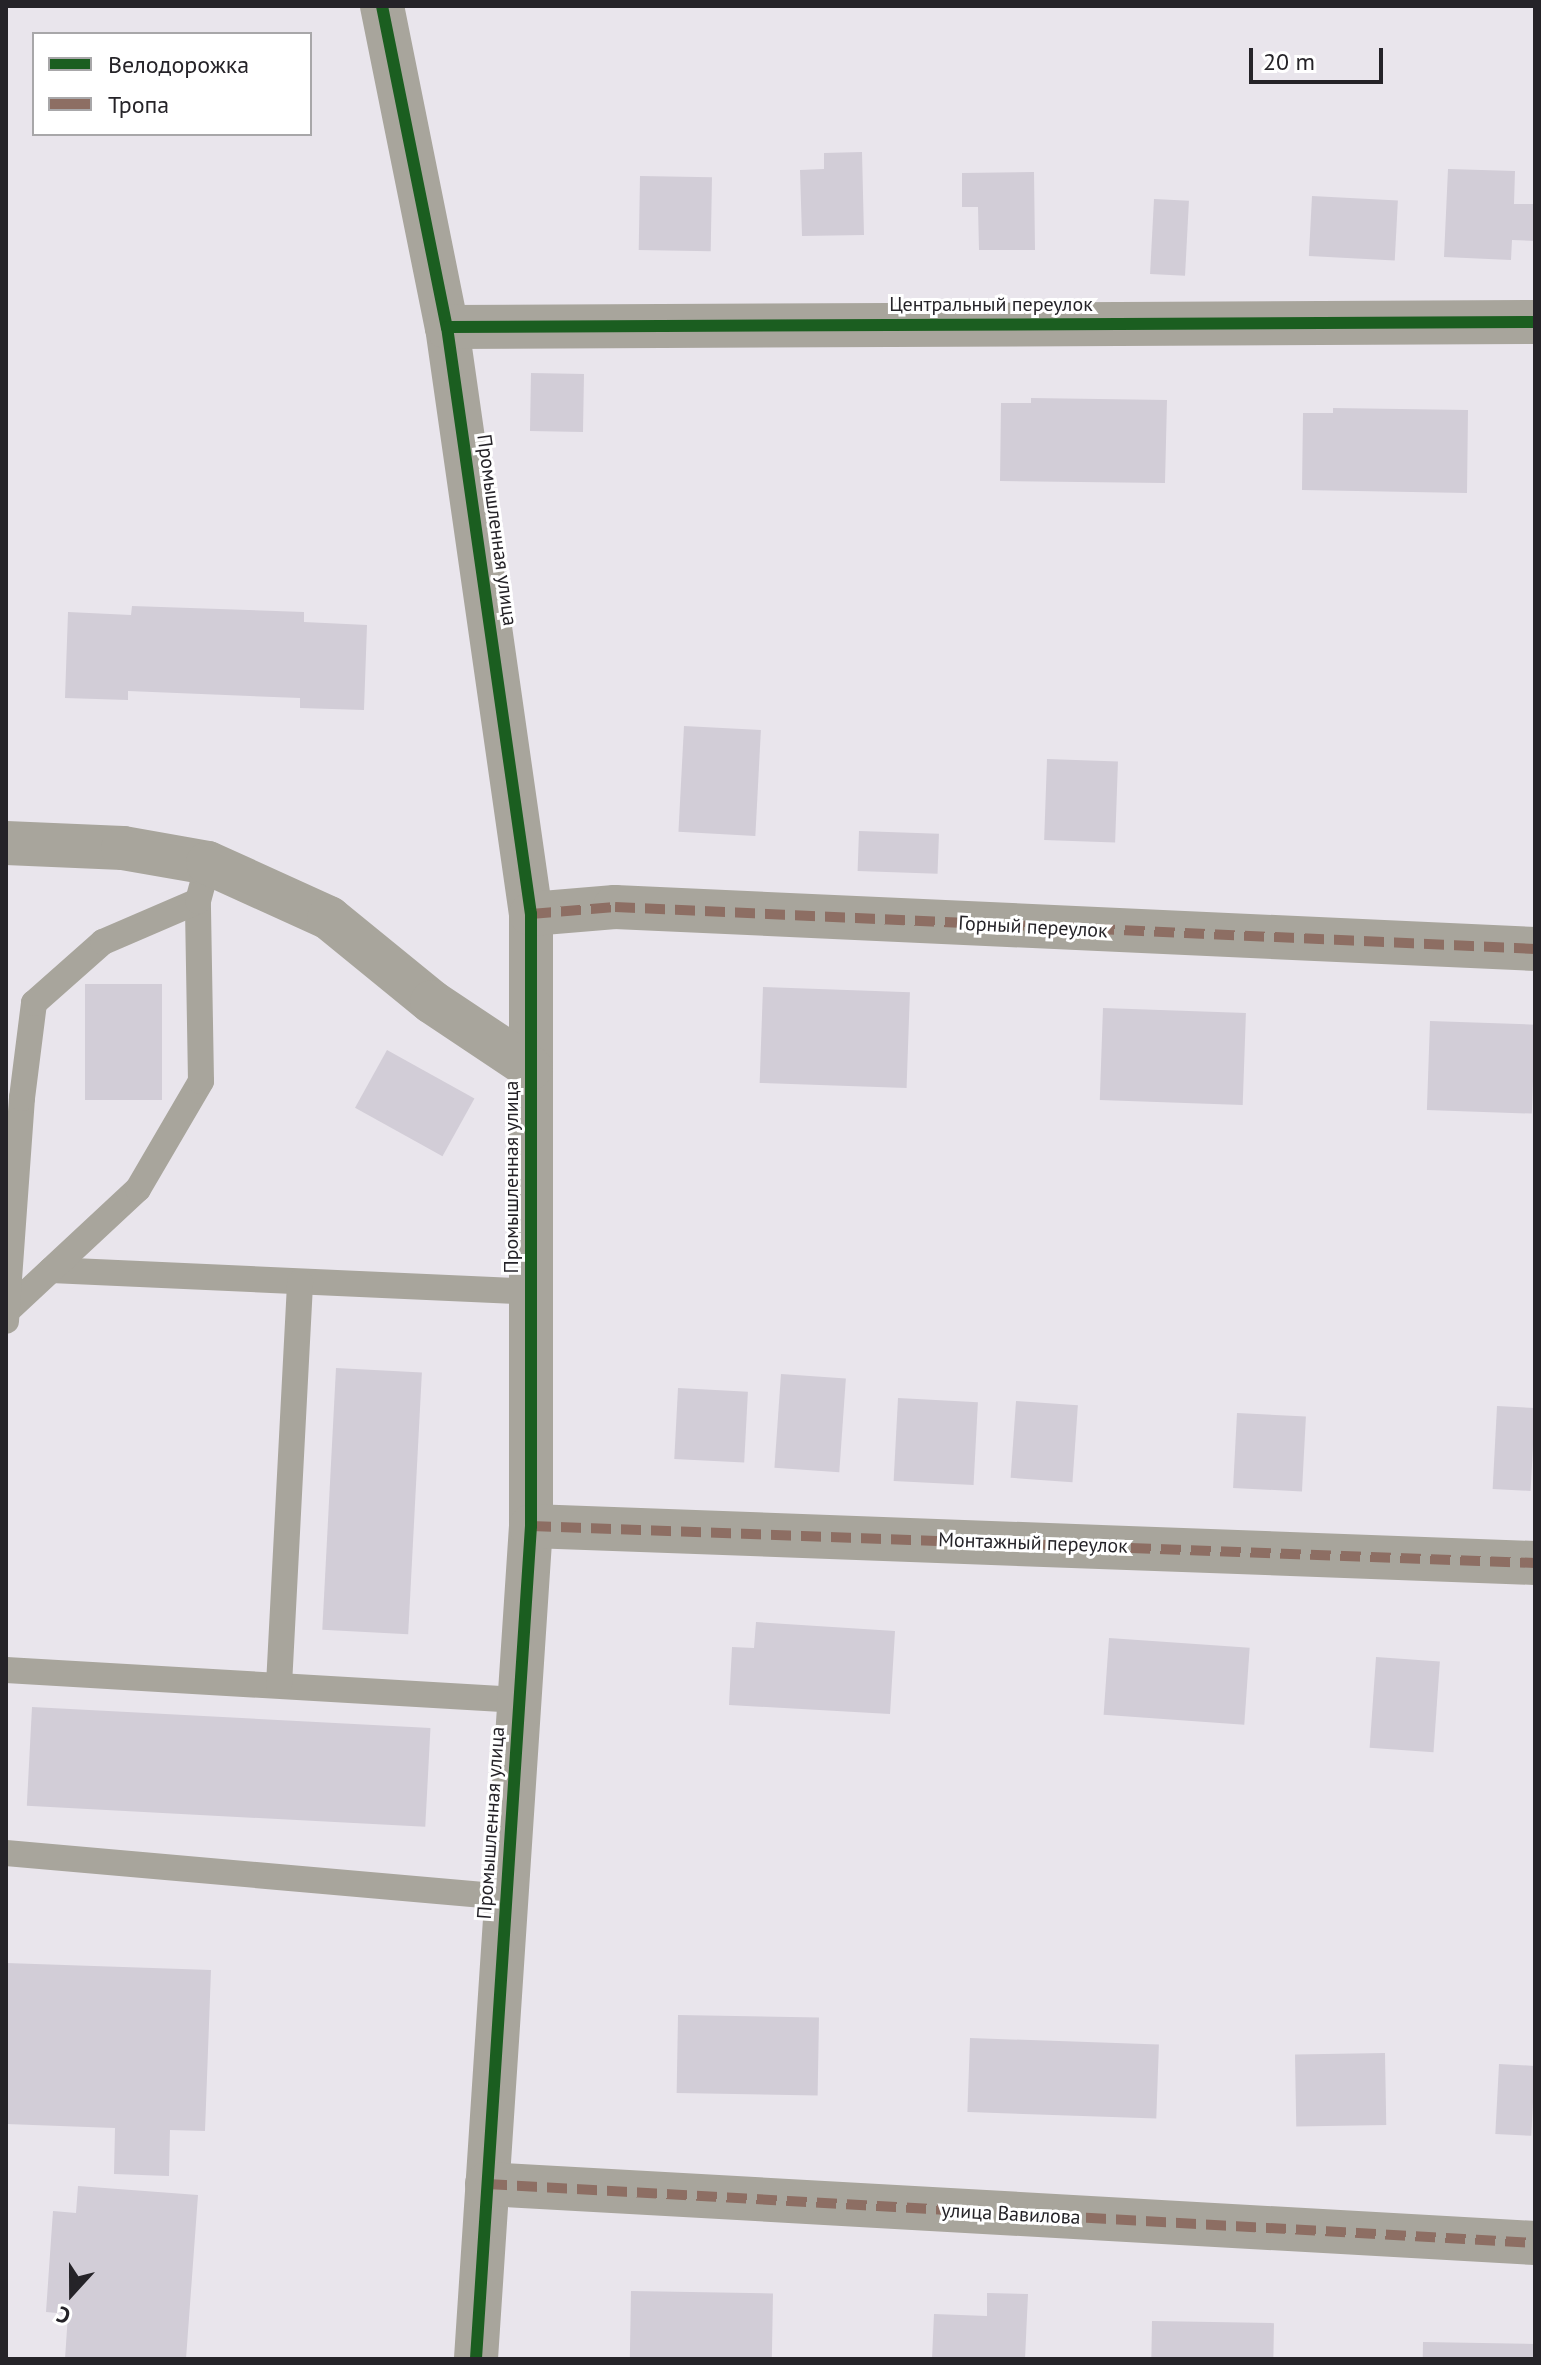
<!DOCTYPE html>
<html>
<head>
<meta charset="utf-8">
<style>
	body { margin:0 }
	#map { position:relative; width:1541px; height:2365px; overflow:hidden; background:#e9e5ec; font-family:"PT Sans",sans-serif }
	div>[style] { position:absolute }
	.building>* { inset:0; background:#d2cdd7; transform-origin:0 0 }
	.service>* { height:26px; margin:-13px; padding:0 13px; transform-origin:13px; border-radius:13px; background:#a8a59c }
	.minor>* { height:44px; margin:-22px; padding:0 22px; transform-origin:22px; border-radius:22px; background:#a8a59c }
	.quiet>* { height:10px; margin-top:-5px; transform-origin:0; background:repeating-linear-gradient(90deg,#8d6e63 0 20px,transparent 0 30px) }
	.cycleway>* { height:12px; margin:-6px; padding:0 6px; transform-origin:6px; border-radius:6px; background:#1b5e20 }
	span { translate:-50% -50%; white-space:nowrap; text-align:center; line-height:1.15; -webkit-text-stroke:6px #fff; paint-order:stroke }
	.street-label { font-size:20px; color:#252328 }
	.frame { position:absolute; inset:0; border:8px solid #252328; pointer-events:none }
	.legend { position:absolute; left:32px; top:32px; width:280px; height:104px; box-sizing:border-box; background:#fff; border:2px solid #a8a7a9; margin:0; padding:10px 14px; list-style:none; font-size:24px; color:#252328 }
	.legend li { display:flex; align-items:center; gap:16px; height:40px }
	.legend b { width:40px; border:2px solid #a8a7a9 }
	.north { position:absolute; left:32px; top:2253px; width:80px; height:80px; -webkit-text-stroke:6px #fff; paint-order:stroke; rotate:201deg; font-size:22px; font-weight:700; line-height:32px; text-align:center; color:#252328 }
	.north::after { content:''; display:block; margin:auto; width:28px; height:36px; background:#252328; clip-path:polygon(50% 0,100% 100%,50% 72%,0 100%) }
	.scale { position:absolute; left:1249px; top:48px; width:134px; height:36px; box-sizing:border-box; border:4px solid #252328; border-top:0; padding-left:10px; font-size:24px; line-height:28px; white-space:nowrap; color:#252328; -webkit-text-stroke:6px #fff; paint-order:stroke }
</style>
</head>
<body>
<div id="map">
	<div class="building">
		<i style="clip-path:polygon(862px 152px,864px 235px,802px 236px,800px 170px,824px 169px,824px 153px)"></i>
		<i style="clip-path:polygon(1448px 169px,1515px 171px,1514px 204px,1535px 204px,1535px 241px,1512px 240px,1511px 260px,1444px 257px)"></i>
		<i style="clip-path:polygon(1034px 172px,1035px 250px,979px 250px,978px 207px,962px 207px,962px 173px)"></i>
		<i style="left:640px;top:176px;width:72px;height:74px;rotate:1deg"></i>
		<i style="left:1312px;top:196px;width:86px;height:60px;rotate:3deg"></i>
		<i style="left:1154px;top:199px;width:35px;height:75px;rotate:3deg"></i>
		<i style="left:584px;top:374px;width:58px;height:53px;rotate:91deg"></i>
		<i style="clip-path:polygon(1031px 398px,1167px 400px,1165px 483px,1000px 481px,1001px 403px,1031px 403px)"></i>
		<i style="clip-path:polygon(1333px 408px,1468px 410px,1467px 493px,1302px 490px,1303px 413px,1333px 413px)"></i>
		<i style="clip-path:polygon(132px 606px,304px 612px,304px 622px,367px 625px,364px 710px,300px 708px,300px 698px,128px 691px,128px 700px,65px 698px,68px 612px,131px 615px)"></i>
		<i style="left:684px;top:726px;width:77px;height:106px;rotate:3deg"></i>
		<i style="left:1047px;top:759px;width:71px;height:81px;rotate:2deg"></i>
		<i style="left:859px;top:831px;width:80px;height:40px;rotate:2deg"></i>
		<i style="left:85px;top:984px;width:77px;height:116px"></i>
		<i style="left:763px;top:987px;width:147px;height:96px;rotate:2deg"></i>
		<i style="left:1103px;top:1008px;width:143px;height:92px;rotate:2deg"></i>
		<i style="left:1430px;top:1021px;width:105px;height:89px;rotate:2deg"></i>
		<i style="left:387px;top:1050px;width:100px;height:66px;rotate:29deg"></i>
		<i style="left:336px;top:1368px;width:86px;height:262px;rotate:3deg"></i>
		<i style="left:781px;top:1374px;width:65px;height:94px;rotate:4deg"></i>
		<i style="left:678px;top:1388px;width:70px;height:71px;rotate:3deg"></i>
		<i style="left:898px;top:1398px;width:80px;height:83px;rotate:3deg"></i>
		<i style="left:1016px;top:1401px;width:62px;height:77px;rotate:4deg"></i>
		<i style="left:1497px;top:1406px;width:38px;height:83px;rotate:3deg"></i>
		<i style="left:1237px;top:1413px;width:69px;height:75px;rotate:3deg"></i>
		<i style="clip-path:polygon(756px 1622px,895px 1631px,890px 1714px,729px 1705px,732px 1647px,754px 1648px)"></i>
		<i style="left:1109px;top:1638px;width:141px;height:77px;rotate:4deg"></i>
		<i style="left:1376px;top:1657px;width:64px;height:91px;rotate:4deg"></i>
		<i style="left:32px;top:1707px;width:399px;height:99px;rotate:3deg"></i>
		<i style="clip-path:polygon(6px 1963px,211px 1970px,205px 2131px,170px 2130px,169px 2176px,114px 2174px,115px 2128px,6px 2124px)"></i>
		<i style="left:678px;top:2015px;width:141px;height:78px;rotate:1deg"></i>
		<i style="left:970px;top:2038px;width:189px;height:74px;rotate:2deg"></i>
		<i style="left:1385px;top:2053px;width:72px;height:90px;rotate:89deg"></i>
		<i style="left:1499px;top:2064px;width:36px;height:70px;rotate:3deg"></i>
		<i style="clip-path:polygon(78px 2186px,198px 2195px,186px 2359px,65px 2359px,68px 2314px,46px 2312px,53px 2211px,76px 2213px)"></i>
		<i style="left:631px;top:2291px;width:142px;height:68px;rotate:1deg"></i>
		<i style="clip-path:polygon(987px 2293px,1028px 2294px,1025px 2359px,932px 2359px,934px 2314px,987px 2316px)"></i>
		<i style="left:1152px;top:2321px;width:122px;height:38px;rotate:1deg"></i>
		<i style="left:1423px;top:2342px;width:112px;height:17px;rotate:1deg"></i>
	</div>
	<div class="service">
		<i style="left:51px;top:1270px;width:481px;rotate:2.6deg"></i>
		<i style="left:7px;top:1311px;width:179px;rotate:-43deg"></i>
		<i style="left:138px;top:1189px;width:125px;rotate:-59.7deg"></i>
		<i style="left:201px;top:1081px;width:180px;rotate:-91deg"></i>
		<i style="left:6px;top:1321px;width:224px;rotate:-85.9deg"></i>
		<i style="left:22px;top:1098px;width:96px;rotate:-82.8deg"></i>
		<i style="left:34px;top:1003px;width:92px;rotate:-41.5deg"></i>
		<i style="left:103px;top:942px;width:103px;rotate:-23.3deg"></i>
		<i style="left:198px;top:901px;width:39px;rotate:-75deg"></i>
		<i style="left:6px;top:1670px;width:514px;rotate:3.35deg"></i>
		<i style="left:279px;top:1685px;width:403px;rotate:-87deg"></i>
		<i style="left:6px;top:1853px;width:502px;rotate:5.03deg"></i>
	</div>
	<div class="minor">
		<i style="left:382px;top:6px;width:328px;rotate:78.6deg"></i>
		<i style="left:447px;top:327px;width:593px;rotate:81.86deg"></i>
		<i style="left:531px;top:914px;width:612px;rotate:90deg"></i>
		<i style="left:531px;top:1526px;width:835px;rotate:93.78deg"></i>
		<i style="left:447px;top:327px;width:1088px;rotate:-0.26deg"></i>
		<i style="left:6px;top:843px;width:117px;rotate:2.4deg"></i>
		<i style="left:123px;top:848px;width:86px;rotate:10deg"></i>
		<i style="left:208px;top:863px;width:133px;rotate:24.4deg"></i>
		<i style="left:329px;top:918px;width:133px;rotate:39.2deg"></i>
		<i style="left:432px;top:1002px;width:119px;rotate:33.7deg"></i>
		<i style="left:531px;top:914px;width:84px;rotate:-4.8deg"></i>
		<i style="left:615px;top:907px;width:921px;rotate:2.61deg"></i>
		<i style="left:531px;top:1526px;width:1005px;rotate:2.11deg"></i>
		<i style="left:487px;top:2184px;width:1050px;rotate:3.22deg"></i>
	</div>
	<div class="quiet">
		<i style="left:531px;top:914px;width:84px;rotate:-4.8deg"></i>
		<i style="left:615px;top:907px;width:921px;rotate:2.61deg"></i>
		<i style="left:531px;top:1526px;width:1005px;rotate:2.11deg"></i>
		<i style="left:487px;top:2184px;width:1050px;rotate:3.22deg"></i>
	</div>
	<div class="cycleway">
		<i style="left:382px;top:6px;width:328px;rotate:78.6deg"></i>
		<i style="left:447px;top:327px;width:593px;rotate:81.86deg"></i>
		<i style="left:531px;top:914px;width:612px;rotate:90deg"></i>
		<i style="left:531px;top:1526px;width:835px;rotate:93.78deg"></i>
		<i style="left:447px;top:327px;width:1088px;rotate:-0.26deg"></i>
	</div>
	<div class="street-label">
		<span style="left:991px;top:304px">Центральный переулок</span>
		<span style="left:497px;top:530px;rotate:82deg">Промышленная улица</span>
		<span style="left:1033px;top:927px;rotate:3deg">Горный переулок</span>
		<span style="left:511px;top:1177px;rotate:-90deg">Промышленная улица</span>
		<span style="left:1033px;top:1543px;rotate:2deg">Монтажный переулок</span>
		<span style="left:491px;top:1823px;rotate:-86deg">Промышленная улица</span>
		<span style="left:1011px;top:2214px;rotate:3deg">улица Вавилова</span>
	</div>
	<div class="frame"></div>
	<ul class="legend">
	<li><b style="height:10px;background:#1b5e20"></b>Велодорожка</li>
	<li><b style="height:10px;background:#8d6e63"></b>Тропа</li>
	</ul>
	<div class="north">С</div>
	<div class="scale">20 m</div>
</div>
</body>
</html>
